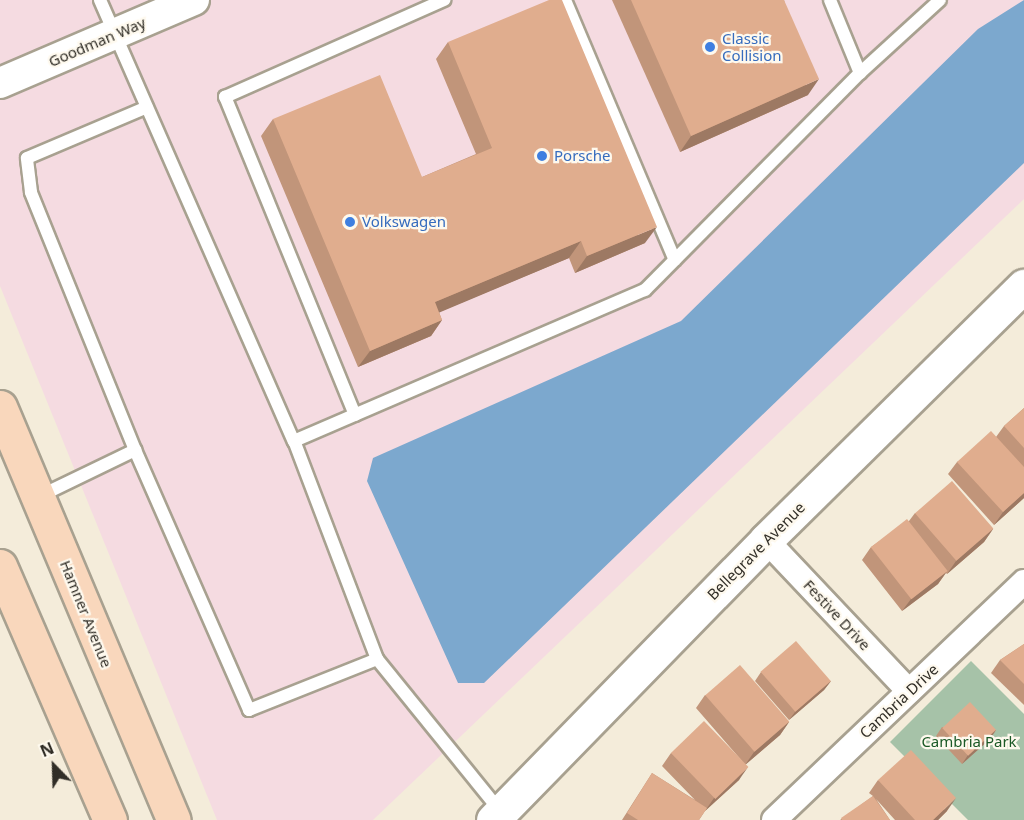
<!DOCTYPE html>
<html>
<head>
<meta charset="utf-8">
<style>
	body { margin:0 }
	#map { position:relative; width:1024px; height:820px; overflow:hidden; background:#f4ecda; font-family:"Noto Sans",sans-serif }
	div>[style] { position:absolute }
	.industrial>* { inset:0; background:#f5dbe1 }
	.green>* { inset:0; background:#a6c2a8 }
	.water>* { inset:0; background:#7ca8ce }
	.roads { filter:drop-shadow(2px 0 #a8a190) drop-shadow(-2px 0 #a8a190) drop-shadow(0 2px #a8a190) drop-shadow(0 -2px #a8a190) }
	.service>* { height:12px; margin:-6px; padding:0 6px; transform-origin:6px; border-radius:6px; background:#fff }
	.minor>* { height:24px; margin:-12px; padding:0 12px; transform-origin:12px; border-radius:12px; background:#fff }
	.tertiary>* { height:30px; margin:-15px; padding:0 15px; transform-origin:15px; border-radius:15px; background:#fff }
	.secondary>* { height:33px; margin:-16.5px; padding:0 16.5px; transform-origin:16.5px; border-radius:16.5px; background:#fff }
	.primary>* { height:33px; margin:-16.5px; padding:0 16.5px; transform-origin:16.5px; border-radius:16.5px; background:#f9d7bc }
	.wall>* { inset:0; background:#c1957a }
	.shaded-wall>* { inset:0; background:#9d7963 }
	.building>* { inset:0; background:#e0ad8e; transform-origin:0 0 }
	.dots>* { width:16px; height:16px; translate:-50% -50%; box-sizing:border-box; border:3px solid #fef9ee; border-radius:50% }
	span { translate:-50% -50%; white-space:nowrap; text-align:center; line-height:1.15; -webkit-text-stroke:4.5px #fef9ee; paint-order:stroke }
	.shop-label { font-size:15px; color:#366cbe }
	.left { translate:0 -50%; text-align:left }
	.street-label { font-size:15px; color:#312e27 }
	.park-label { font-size:15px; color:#1b5926 }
	.north { position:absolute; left:24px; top:736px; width:60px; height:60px; -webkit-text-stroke:4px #fef9ee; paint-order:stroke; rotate:337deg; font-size:16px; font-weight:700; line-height:24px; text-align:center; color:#312e27 }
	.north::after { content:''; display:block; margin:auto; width:21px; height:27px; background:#312e27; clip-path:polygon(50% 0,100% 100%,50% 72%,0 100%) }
</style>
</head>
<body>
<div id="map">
	<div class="industrial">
		<i style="clip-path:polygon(0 0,1024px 0,1024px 199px,373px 820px,217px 820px,0 286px)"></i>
	</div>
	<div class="green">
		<i style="clip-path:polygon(971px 661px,1024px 714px,1024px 820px,968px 820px,890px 742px)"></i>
	</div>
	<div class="water">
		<i style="clip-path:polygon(1024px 0,1024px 163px,484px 683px,458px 683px,367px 481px,373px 458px,681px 321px,978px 29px)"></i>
	</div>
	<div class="roads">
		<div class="service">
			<i style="left:100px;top:0;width:482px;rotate:66.3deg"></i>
			<i style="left:565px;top:0;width:282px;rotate:67.1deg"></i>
			<i style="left:830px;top:0;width:79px;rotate:67.7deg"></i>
			<i style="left:355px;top:415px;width:344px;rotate:-112.2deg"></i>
			<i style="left:225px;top:97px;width:240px;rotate:-23.9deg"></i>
			<i style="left:135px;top:450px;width:278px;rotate:-112deg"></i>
			<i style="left:31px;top:192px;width:34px;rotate:-97deg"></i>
			<i style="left:27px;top:158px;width:130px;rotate:-23deg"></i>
			<i style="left:40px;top:496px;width:106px;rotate:-25.8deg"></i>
			<i style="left:135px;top:450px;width:284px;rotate:66.3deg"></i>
			<i style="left:249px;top:710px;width:138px;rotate:-21.7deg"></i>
			<i style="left:377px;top:659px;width:233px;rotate:-110.8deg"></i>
			<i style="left:294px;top:441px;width:382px;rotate:-23.3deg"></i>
			<i style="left:645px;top:290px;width:305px;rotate:-45.3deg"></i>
			<i style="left:860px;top:73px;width:108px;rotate:-42.4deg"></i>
			<i style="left:377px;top:659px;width:197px;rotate:51deg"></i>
		</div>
		<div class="minor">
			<i style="left:766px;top:540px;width:208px;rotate:46.6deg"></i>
			<i style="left:774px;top:820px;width:345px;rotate:-43.6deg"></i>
		</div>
		<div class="tertiary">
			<i style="left:0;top:83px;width:211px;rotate:-23.2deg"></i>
		</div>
		<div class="secondary">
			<i style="left:493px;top:820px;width:391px;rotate:-45.7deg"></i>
			<i style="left:766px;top:540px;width:362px;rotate:-44.6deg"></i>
		</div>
		<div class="primary">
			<i style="left:0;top:407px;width:448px;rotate:67.2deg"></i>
			<i style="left:0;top:566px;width:277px;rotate:66.6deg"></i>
		</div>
	</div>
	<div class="wall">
		<i style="clip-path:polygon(612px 0,784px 0,808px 95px,680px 152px)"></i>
		<i style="clip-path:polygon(448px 42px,645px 243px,575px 273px,569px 258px,439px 312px,442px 320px,431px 336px,358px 367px,261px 136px,273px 119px,422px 177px,476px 154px,436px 59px)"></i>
		<i style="clip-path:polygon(1024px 408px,1024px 498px,994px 525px,948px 474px,957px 462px,996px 437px,1004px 426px)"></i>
		<i style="clip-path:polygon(915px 513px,993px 529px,984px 542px,947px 574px,946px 573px,938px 584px,902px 611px,862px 560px,871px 547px,909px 521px)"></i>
		<i style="clip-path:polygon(1024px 644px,1024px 705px,991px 673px,1000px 660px)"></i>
		<i style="clip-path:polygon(761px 672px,831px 681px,824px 690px,789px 720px,755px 681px)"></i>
		<i style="clip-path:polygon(705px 695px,789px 722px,780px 735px,745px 765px,739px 780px,705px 811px,699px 820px,622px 820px,652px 773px,695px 800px,662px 766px,671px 753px,742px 761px,696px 708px)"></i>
		<i style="clip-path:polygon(942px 727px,996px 730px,990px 739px,962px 764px,936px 736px)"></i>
		<i style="clip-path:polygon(878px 780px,947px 811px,938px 820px,895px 820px,876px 799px,890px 820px,840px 820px,873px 796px,869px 793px)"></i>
	</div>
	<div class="shaded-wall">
		<i style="clip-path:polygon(819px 79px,808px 95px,680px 152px,691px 136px)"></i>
		<i style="clip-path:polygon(657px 227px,645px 243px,575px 273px,587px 256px)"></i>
		<i style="clip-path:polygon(581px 241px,569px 258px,424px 319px,435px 302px)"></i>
		<i style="clip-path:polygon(442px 320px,431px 336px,358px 367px,370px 351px)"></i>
		<i style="clip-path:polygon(1024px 493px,1024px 498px,994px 525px,1003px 512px)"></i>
		<i style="clip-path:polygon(993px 529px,984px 542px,947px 574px,956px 561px)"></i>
		<i style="clip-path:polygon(947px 571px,938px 584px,902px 611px,911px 599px)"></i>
		<i style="clip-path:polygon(831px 681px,824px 690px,789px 720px,795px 712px)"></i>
		<i style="clip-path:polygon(789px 722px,780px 735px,745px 765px,754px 752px)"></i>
		<i style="clip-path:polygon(996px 730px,990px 739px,962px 764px,968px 755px)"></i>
		<i style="clip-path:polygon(748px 767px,739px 780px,705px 811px,714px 798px)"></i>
		<i style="clip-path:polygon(956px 798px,947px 811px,938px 820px,933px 820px)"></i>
	</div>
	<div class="building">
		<i style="clip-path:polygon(549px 0,562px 0,657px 227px,587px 256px,581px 241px,435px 302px,442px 320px,370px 351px,273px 119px,380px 75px,422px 177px,492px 148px,448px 42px)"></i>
		<i style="clip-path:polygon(631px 0,784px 0,819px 79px,691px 136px)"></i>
		<i style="clip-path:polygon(1024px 408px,1024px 448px,1004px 426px)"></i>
		<i style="clip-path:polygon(991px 431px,1024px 467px,1024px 493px,1003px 512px,957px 462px)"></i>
		<i style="left:952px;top:481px;width:63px;height:49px;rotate:49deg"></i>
		<i style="left:907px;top:519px;width:66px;height:46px;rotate:52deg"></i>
		<i style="left:796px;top:641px;width:53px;height:47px;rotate:49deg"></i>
		<i style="clip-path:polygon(1024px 644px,1024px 684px,1000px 660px)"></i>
		<i style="left:740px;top:665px;width:75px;height:46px;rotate:49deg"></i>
		<i style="left:970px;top:702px;width:38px;height:38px;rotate:47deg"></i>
		<i style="left:704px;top:721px;width:64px;height:46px;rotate:46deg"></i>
		<i style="clip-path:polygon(911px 750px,956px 798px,933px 820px,915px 820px,878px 780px)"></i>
		<i style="clip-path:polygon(652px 773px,707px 808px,699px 820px,638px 820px,627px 813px)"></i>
		<i style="clip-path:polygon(873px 796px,890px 820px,842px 820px,841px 818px)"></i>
	</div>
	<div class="dots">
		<i style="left:710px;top:47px;background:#3f7fe0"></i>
		<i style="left:542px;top:156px;background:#3f7fe0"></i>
		<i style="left:350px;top:222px;background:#3f7fe0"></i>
	</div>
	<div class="shop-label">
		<span class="left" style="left:722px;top:47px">Classic<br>Collision</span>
		<span class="left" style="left:554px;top:156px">Porsche</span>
		<span class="left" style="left:362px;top:222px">Volkswagen</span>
	</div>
	<div class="street-label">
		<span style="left:97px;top:42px;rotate:-23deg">Goodman Way</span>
		<span style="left:756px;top:551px;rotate:-45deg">Bellegrave Avenue</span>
		<span style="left:86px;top:614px;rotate:68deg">Hamner Avenue</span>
		<span style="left:837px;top:615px;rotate:47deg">Festive Drive</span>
		<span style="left:899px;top:701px;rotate:-43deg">Cambria Drive</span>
	</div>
	<div class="park-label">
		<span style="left:969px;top:742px">Cambria Park</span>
	</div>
	<div class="north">N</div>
</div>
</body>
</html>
